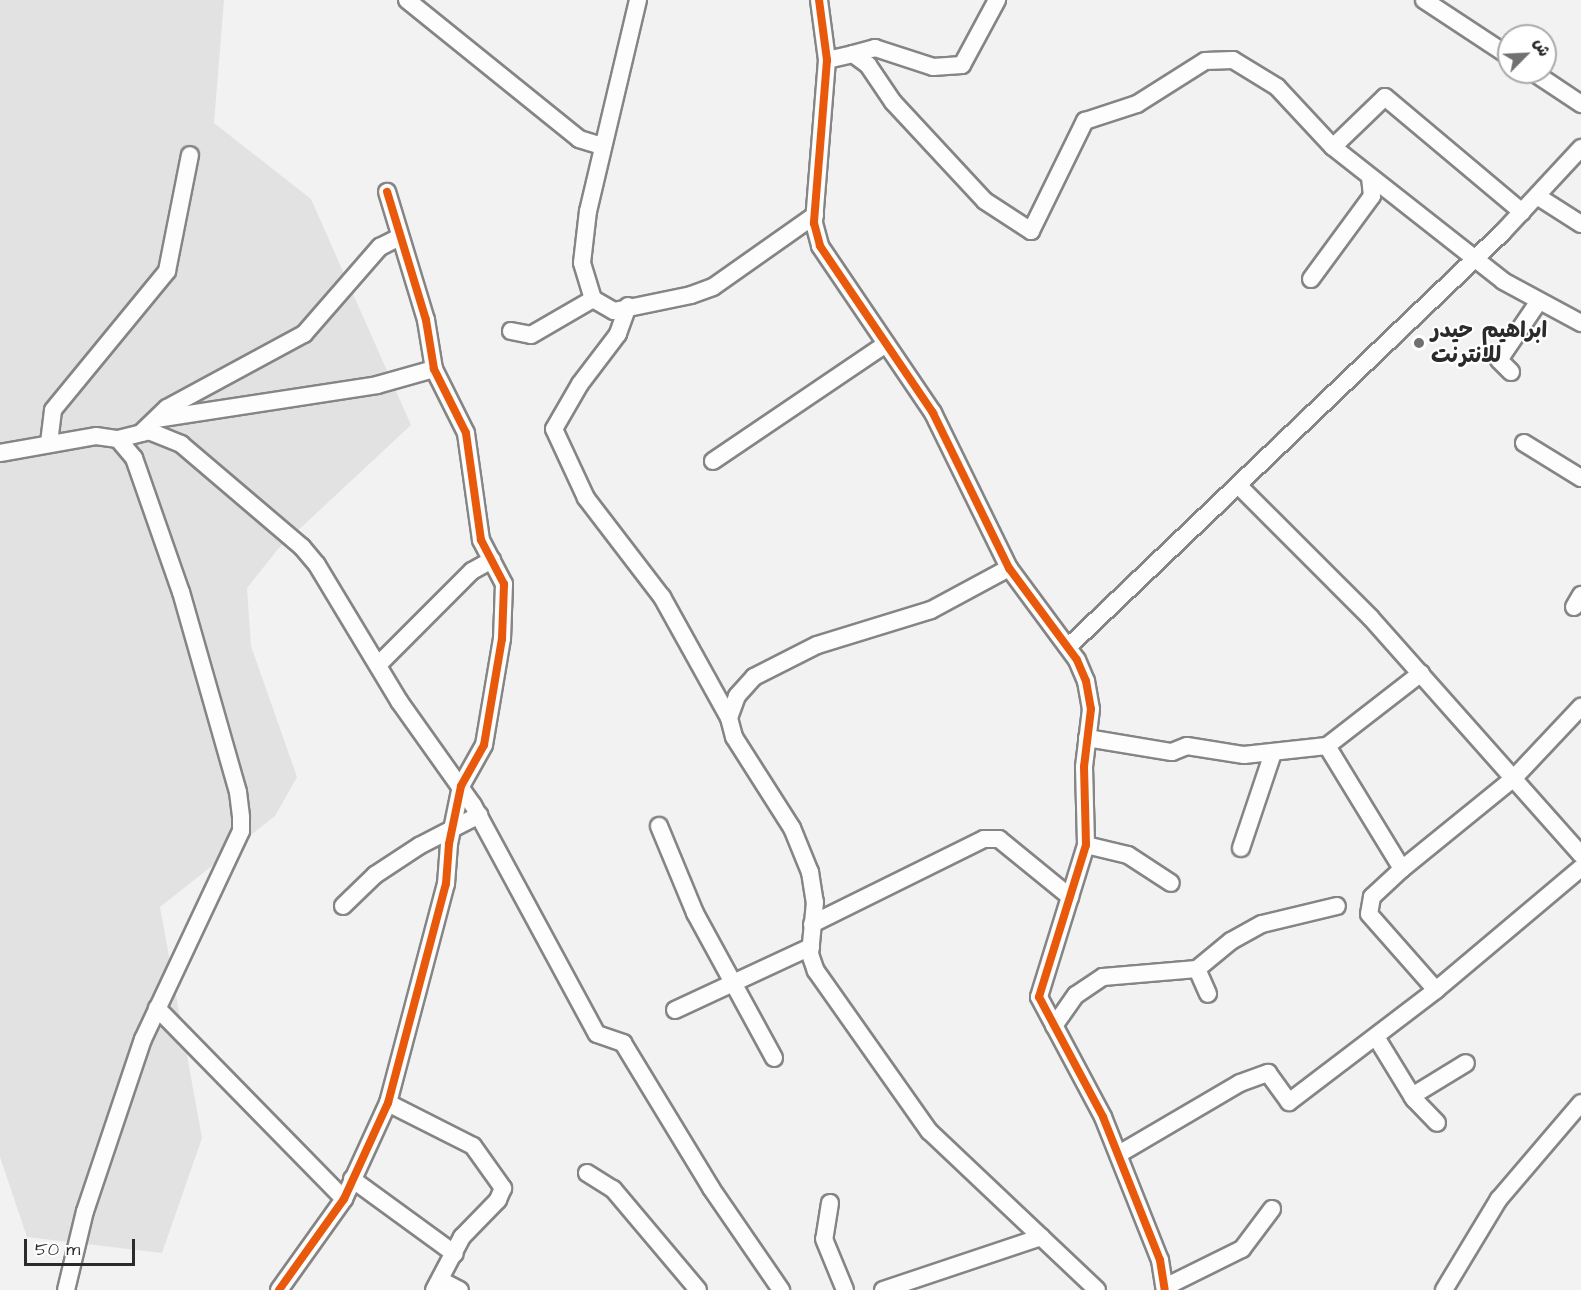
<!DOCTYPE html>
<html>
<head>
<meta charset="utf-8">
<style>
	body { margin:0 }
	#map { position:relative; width:1581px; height:1290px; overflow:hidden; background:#f2f2f2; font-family:"Architects Daughter","Playpen Sans Arabic",sans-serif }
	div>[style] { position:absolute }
	.built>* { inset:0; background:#e2e2e2 }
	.roads { filter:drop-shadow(2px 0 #858585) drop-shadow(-2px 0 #858585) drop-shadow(0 2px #858585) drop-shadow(0 -2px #858585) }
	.minor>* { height:16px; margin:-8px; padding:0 8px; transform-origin:8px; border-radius:8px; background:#fdfdfd }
	.cycleway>* { height:8px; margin:-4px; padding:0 4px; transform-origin:4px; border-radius:4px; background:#e8590c }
	.dots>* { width:16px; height:16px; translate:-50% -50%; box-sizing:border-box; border:3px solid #fff; border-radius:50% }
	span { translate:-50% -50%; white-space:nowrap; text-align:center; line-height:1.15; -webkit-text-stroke:4.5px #fff; paint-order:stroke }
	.poi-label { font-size:22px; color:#2b2b2b; font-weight:700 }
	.left { translate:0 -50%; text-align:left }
	.north { position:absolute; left:1497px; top:24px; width:60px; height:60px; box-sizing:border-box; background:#fff; border:2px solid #aaa; border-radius:50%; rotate:66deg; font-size:16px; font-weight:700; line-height:24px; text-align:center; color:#2b2b2b }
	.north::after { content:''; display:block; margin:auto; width:21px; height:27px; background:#717171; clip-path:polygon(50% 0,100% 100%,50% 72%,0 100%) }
	.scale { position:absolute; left:24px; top:1239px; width:111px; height:27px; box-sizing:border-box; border:3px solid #2b2b2b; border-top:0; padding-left:8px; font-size:18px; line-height:21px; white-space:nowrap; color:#2b2b2b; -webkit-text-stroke:4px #fff; paint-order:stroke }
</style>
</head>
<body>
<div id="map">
	<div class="built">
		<i style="clip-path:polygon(0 0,224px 0,214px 123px,311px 199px,411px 425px,278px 549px,247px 588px,251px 646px,297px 777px,275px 816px,160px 907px,202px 1138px,162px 1253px,27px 1237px,0 1157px)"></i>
	</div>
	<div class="roads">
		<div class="minor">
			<i style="left:407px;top:0;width:221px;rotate:38.9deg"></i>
			<i style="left:579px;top:139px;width:24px;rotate:17deg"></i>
			<i style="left:638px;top:0;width:217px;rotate:103.3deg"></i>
			<i style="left:588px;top:211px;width:52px;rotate:96.6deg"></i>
			<i style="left:582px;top:263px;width:38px;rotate:73deg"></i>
			<i style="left:593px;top:299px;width:24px;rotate:30deg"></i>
			<i style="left:614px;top:311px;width:79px;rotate:-11.7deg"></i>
			<i style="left:691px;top:295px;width:23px;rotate:-20deg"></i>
			<i style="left:713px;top:287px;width:125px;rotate:-35.2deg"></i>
			<i style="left:819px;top:0;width:61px;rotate:82.4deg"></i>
			<i style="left:827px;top:60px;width:164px;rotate:94.6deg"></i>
			<i style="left:814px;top:223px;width:24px;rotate:75deg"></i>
			<i style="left:820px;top:246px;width:202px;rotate:55.9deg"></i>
			<i style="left:933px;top:413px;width:173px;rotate:63.9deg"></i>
			<i style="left:1009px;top:568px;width:114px;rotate:53.5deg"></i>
			<i style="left:1077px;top:660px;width:23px;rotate:67deg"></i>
			<i style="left:1086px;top:681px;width:28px;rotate:80deg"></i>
			<i style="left:1091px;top:709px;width:58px;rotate:96.9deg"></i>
			<i style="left:1084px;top:767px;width:78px;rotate:88.5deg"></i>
			<i style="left:1086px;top:845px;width:159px;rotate:107.2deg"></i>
			<i style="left:1039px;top:997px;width:136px;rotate:61.9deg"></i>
			<i style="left:1103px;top:1117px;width:154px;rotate:68.3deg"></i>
			<i style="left:1160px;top:1260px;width:30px;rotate:81deg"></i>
			<i style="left:1424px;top:0;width:102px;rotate:33.4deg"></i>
			<i style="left:853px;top:54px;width:23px;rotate:-15deg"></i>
			<i style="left:875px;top:48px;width:61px;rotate:18.1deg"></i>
			<i style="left:933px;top:67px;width:29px;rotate:-4deg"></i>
			<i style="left:962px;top:65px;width:74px;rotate:-61.7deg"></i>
			<i style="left:827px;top:60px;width:27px;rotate:-13deg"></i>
			<i style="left:853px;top:54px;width:19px;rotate:36deg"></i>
			<i style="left:868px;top:65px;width:45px;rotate:56deg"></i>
			<i style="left:893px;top:102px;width:135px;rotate:47.1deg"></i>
			<i style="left:985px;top:201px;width:55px;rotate:33.1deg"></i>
			<i style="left:1031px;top:231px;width:123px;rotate:-63.9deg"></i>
			<i style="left:1085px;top:121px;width:55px;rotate:-18.1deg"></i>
			<i style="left:1137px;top:104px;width:80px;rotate:-32.3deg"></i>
			<i style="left:1205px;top:61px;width:28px;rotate:-2deg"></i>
			<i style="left:1233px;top:60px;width:52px;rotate:31.5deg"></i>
			<i style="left:1277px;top:87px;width:82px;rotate:47deg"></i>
			<i style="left:1333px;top:147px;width:216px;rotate:38.2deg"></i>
			<i style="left:1503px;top:281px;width:89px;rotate:28.3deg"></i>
			<i style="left:1533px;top:72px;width:58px;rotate:33.7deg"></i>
			<i style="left:1333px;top:147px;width:72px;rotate:-43.9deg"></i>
			<i style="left:1385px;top:97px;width:179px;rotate:40deg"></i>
			<i style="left:1537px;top:196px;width:52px;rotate:32.5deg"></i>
			<i style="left:1311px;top:279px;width:103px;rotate:-53.7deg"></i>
			<i style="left:1372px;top:196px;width:18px;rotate:-96deg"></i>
			<i style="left:628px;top:306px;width:30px;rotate:110deg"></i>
			<i style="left:618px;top:334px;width:63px;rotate:127.2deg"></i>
			<i style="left:580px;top:384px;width:52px;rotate:120deg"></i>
			<i style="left:554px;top:429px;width:76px;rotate:65.1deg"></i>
			<i style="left:586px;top:498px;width:125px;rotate:52.5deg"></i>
			<i style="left:662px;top:597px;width:138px;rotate:61deg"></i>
			<i style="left:511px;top:331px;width:20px;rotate:11deg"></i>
			<i style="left:531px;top:335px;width:72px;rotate:-30.1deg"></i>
			<i style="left:1511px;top:372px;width:17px;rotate:-135deg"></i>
			<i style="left:1499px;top:360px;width:71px;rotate:-55.9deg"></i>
			<i style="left:156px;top:419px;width:224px;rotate:-8.7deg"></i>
			<i style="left:377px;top:385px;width:59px;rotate:-15.7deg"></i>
			<i style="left:141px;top:433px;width:36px;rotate:-44deg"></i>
			<i style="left:167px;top:408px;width:156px;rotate:-28.4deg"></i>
			<i style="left:304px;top:334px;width:116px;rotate:-48.9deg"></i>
			<i style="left:380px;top:247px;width:20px;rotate:-27deg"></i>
			<i style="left:118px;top:439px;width:32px;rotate:-14deg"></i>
			<i style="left:149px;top:431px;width:35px;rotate:22deg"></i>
			<i style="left:181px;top:444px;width:159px;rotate:40.4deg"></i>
			<i style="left:302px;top:547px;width:23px;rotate:50deg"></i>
			<i style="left:317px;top:565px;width:159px;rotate:58.9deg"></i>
			<i style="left:399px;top:701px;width:128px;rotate:54.6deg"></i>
			<i style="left:473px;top:805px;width:260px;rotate:61.6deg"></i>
			<i style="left:597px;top:1034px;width:28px;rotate:19deg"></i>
			<i style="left:623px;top:1043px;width:170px;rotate:58.7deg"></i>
			<i style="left:711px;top:1188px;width:124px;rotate:55.5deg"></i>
			<i style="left:49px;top:443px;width:33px;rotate:-83deg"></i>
			<i style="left:53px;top:410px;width:180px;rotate:-50.6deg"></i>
			<i style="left:167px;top:271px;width:118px;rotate:-78.8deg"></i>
			<i style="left:1524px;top:443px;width:67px;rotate:31.6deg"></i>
			<i style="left:0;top:453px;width:97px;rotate:-10deg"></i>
			<i style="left:96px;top:436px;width:22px;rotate:8deg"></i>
			<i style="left:118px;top:439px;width:25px;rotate:50deg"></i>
			<i style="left:134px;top:458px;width:142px;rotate:70.7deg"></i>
			<i style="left:181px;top:592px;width:208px;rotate:74.1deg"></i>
			<i style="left:238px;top:792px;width:26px;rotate:83deg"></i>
			<i style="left:241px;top:818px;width:13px;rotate:90deg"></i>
			<i style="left:241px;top:831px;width:230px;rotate:115.2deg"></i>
			<i style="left:143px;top:1039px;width:182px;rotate:108.6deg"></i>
			<i style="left:85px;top:1211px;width:81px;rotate:103.5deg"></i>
			<i style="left:713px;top:461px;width:209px;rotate:-34.1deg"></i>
			<i style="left:1239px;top:486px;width:185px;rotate:45deg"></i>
			<i style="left:1370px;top:617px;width:318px;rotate:48.4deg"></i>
			<i style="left:1009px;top:568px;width:89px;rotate:151.7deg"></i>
			<i style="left:931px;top:610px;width:119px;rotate:162.9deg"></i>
			<i style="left:817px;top:645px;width:71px;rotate:153.1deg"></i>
			<i style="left:754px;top:677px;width:25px;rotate:132deg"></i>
			<i style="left:737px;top:696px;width:23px;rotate:110deg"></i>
			<i style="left:729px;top:718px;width:20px;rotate:75deg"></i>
			<i style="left:734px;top:737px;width:108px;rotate:57.5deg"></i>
			<i style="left:792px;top:828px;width:48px;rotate:67.8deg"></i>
			<i style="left:810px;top:872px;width:30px;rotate:81deg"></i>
			<i style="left:815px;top:902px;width:52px;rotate:95.5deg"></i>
			<i style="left:810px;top:954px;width:18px;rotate:71deg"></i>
			<i style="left:816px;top:971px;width:196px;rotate:54.8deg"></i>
			<i style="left:929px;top:1131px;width:231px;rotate:43.4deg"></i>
			<i style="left:1574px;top:607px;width:14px;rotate:-60deg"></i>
			<i style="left:1068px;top:647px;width:600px;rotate:-43.65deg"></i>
			<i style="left:1502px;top:233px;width:116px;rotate:-47.1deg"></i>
			<i style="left:378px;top:665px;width:133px;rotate:-45deg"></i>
			<i style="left:472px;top:571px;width:23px;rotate:-29deg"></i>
			<i style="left:1087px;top:738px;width:86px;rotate:9.4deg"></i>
			<i style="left:1172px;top:752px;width:16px;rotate:-22deg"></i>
			<i style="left:1187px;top:746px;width:58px;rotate:9deg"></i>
			<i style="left:1244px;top:755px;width:83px;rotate:-6.2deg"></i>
			<i style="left:1327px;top:746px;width:119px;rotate:-37.8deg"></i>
			<i style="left:1327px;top:746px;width:144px;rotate:58.6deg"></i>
			<i style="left:1402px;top:869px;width:41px;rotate:137deg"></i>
			<i style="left:1372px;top:897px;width:17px;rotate:100deg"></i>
			<i style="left:1369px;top:914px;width:101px;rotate:48.6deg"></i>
			<i style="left:659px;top:826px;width:94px;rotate:67.5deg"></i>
			<i style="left:695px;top:913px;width:165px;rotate:61.4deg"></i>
			<i style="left:1086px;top:845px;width:43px;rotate:13.4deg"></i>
			<i style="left:1128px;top:855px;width:51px;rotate:33.1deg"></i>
			<i style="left:1241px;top:848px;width:100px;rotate:-71.4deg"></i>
			<i style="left:1402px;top:869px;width:144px;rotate:-39.1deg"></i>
			<i style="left:1514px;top:778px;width:98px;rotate:-46.7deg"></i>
			<i style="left:343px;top:906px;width:45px;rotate:-44.1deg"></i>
			<i style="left:375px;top:875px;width:53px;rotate:-33.4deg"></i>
			<i style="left:419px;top:846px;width:68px;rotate:-27.3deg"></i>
			<i style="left:812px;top:924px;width:192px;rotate:-26.3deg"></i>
			<i style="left:984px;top:839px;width:15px"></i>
			<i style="left:999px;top:839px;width:92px;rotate:39.2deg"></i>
			<i style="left:1197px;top:969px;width:27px;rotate:66deg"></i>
			<i style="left:157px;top:1008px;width:267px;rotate:45.6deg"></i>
			<i style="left:675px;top:1010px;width:150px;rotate:-24.9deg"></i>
			<i style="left:1054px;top:1026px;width:38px;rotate:-55deg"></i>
			<i style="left:1076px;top:995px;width:32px;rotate:-34deg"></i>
			<i style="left:1103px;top:977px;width:94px;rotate:-4.9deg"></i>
			<i style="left:1197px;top:969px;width:44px;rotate:-39.5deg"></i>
			<i style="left:1231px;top:941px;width:35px;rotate:-29deg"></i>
			<i style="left:1262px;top:924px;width:77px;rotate:-13.5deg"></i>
			<i style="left:1376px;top:1037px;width:73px;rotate:58.5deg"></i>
			<i style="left:1414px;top:1099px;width:33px;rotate:46deg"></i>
			<i style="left:1412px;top:1096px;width:63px;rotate:-31.4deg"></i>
			<i style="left:388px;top:1103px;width:95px;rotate:26.8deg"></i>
			<i style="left:473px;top:1146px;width:52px;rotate:54.5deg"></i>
			<i style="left:503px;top:1188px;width:13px;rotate:113deg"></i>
			<i style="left:498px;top:1200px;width:52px;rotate:134.2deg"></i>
			<i style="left:462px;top:1237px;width:60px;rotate:117.8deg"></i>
			<i style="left:1119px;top:1154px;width:140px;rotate:-30.4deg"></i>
			<i style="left:1240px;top:1083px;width:30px;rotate:-20deg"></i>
			<i style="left:1268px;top:1073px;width:36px;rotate:54deg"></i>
			<i style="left:1289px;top:1102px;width:185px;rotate:-37.3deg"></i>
			<i style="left:1436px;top:990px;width:189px;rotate:-40.1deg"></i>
			<i style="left:587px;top:1173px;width:31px;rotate:32deg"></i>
			<i style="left:613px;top:1189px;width:132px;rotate:49.9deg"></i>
			<i style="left:352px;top:1179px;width:127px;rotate:36.1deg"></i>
			<i style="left:830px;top:1203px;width:36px;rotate:99deg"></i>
			<i style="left:824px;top:1239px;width:55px;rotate:67.6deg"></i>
			<i style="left:442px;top:1281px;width:20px;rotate:27deg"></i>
			<i style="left:1165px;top:1287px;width:86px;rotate:-26.3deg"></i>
			<i style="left:1242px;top:1249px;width:50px;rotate:-53.1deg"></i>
			<i style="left:279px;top:1290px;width:112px;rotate:-54.5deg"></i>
			<i style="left:344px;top:1199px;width:106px;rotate:-65.4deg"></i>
			<i style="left:388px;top:1103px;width:227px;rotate:-75.2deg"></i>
			<i style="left:446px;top:884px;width:40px;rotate:-85.7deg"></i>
			<i style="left:449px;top:844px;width:59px;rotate:-78.3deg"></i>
			<i style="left:461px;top:786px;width:47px;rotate:-60.7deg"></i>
			<i style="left:484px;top:745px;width:108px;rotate:-80.4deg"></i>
			<i style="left:502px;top:639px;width:55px;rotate:-87.9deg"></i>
			<i style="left:504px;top:584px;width:50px;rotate:-117.6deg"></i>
			<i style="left:481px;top:540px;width:108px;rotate:-98deg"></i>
			<i style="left:466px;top:433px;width:72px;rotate:-116.6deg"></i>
			<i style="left:434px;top:369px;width:50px;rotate:-99.3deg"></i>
			<i style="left:426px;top:320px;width:134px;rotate:-106.9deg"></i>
			<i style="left:883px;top:1290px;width:167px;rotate:-18.5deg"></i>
			<i style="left:1444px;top:1290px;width:106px;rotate:-58.9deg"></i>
			<i style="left:1499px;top:1199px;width:126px;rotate:-49.5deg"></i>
		</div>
	</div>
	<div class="cycleway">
		<i style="left:819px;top:0;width:61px;rotate:82.4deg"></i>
		<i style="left:827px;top:60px;width:164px;rotate:94.6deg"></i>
		<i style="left:814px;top:223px;width:24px;rotate:75deg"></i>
		<i style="left:820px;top:246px;width:202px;rotate:55.9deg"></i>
		<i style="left:933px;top:413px;width:173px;rotate:63.9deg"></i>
		<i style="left:1009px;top:568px;width:114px;rotate:53.5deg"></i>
		<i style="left:1077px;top:660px;width:23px;rotate:67deg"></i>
		<i style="left:1086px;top:681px;width:28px;rotate:80deg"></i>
		<i style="left:1091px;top:709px;width:58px;rotate:96.9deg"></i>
		<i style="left:1084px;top:767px;width:78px;rotate:88.5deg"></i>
		<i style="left:1086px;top:845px;width:159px;rotate:107.2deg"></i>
		<i style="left:1039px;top:997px;width:136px;rotate:61.9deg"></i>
		<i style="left:1103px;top:1117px;width:154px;rotate:68.3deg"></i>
		<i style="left:1160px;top:1260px;width:30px;rotate:81deg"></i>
		<i style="left:279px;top:1290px;width:112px;rotate:-54.5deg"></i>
		<i style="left:344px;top:1199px;width:106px;rotate:-65.4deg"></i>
		<i style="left:388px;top:1103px;width:227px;rotate:-75.2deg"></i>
		<i style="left:446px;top:884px;width:40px;rotate:-85.7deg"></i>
		<i style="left:449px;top:844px;width:59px;rotate:-78.3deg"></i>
		<i style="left:461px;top:786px;width:47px;rotate:-60.7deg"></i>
		<i style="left:484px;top:745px;width:108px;rotate:-80.4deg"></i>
		<i style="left:502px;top:639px;width:55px;rotate:-87.9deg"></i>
		<i style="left:504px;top:584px;width:50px;rotate:-117.6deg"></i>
		<i style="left:481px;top:540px;width:108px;rotate:-98deg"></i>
		<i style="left:466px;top:433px;width:72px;rotate:-116.6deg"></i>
		<i style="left:434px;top:369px;width:50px;rotate:-99.3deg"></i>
		<i style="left:426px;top:320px;width:134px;rotate:-106.9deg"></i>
	</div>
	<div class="dots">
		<i style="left:1419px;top:343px;background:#717171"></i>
	</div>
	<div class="poi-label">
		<span class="left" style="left:1431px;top:343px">ابراهيم حيدر<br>للانترنت</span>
	</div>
	<div class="north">ش</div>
	<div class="scale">50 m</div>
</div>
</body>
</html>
